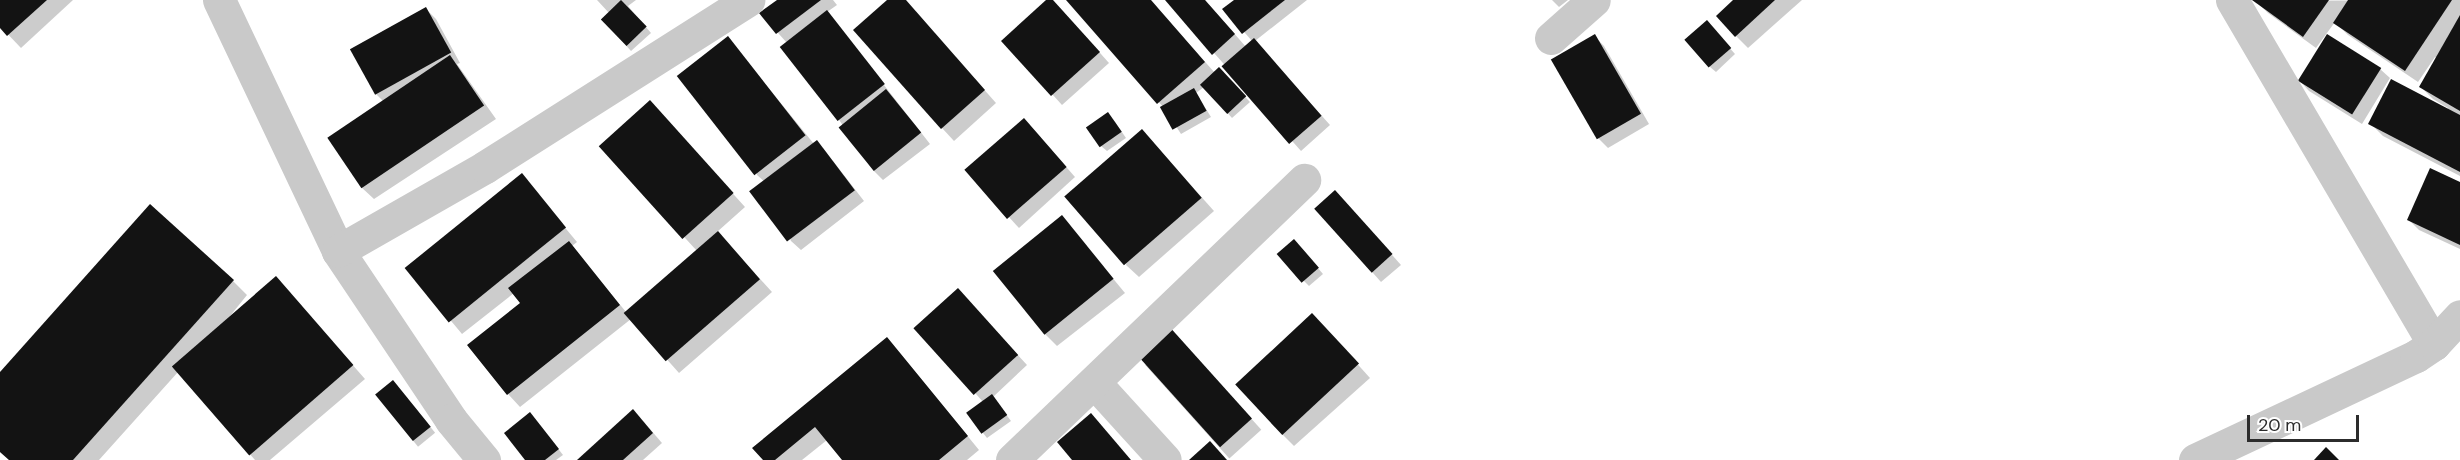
<!DOCTYPE html>
<html>
<head>
<meta charset="utf-8">
<style>
	body { margin:0 }
	#map { position:relative; width:2460px; height:460px; overflow:hidden; background:#fff; font-family:"DM Sans",sans-serif }
	div>[style] { position:absolute }
	.shadow>* { inset:0; background:#0003; transform-origin:0 0 }
	.building>* { inset:0; background:#131313; transform-origin:0 0 }
	.minor>* { height:33px; margin:-16.5px; padding:0 16.5px; transform-origin:16.5px; border-radius:16.5px; background:#c9c9c9 }
	span { translate:-50% -50%; white-space:nowrap; text-align:center; line-height:1.15; -webkit-text-stroke:6px #fff; paint-order:stroke }
	.scale { position:absolute; left:2247px; top:415px; width:112px; height:27px; box-sizing:border-box; border:3px solid #2c2c2c; border-top:0; padding-left:8px; font-size:18px; line-height:21px; white-space:nowrap; color:#2c2c2c; -webkit-text-stroke:4px #fff; paint-order:stroke }
</style>
</head>
<body>
<div id="map">
	<div class="shadow">
		<i style="clip-path:polygon(0 0,73px 0,21px 48px,0 26px)"></i>
		<i style="clip-path:polygon(597px 0,636px 0,628px 6px,651px 33px,631px 51px,602px 19px,609px 13px)"></i>
		<i style="clip-path:polygon(779px 0,833px 0,837px 5px,827px 12px,930px 144px,883px 180px,873px 170px,787px 43px,761px 14px)"></i>
		<i style="clip-path:polygon(889px 0,905px 0,996px 103px,954px 141px,942px 128px)"></i>
		<i style="clip-path:polygon(1049px 0,1060px 8px,1109px 63px,1062px 105px,1004px 41px)"></i>
		<i style="clip-path:polygon(1068px 0,1150px 0,1215px 73px,1219px 69px,1250px 102px,1232px 118px,1204px 87px,1196px 93px,1211px 117px,1181px 134px,1164px 108px)"></i>
		<i style="clip-path:polygon(1167px 0,1205px 0,1246px 47px,1252px 41px,1224px 9px,1236px 0,1307px 0,1255px 41px,1330px 125px,1301px 151px)"></i>
		<i style="clip-path:polygon(1552px 0,1568px 0,1559px 7px)"></i>
		<i style="clip-path:polygon(1735px 0,1802px 0,1748px 48px,1736px 36px)"></i>
		<i style="clip-path:polygon(2460px 0,2460px 176px,2383px 136px,2370px 123px,2446px 110px,2448px 108px,2433px 99px,2421px 87px,2437px 58px,2435px 57px,2418px 82px,2348px 35px,2335px 22px,2316px 48px,2268px 13px,2256px 1px)"></i>
		<i style="clip-path:polygon(426px 9px,436px 19px,460px 63px,457px 64px,496px 119px,374px 199px,361px 187px,383px 101px,376px 94px)"></i>
		<i style="clip-path:polygon(1712px 28px,1735px 54px,1716px 72px,1710px 67px)"></i>
		<i style="clip-path:polygon(2326px 35px,2380px 69px,2390px 78px,2362px 124px,2309px 91px,2300px 81px,2328px 36px)"></i>
		<i style="clip-path:polygon(1594px 36px,1604px 46px,1649px 124px,1608px 148px,1598px 138px)"></i>
		<i style="clip-path:polygon(728px 38px,814px 144px,816px 142px,826px 152px,864px 201px,801px 250px,791px 241px,765px 182px,757px 175px)"></i>
		<i style="clip-path:polygon(650px 102px,745px 207px,717px 232px,772px 292px,679px 373px,631px 319px,520px 407px,508px 394px,522px 303px,514px 293px,462px 334px,406px 267px,522px 176px,577px 242px,572px 246px,626px 312px,697px 251px,601px 146px)"></i>
		<i style="clip-path:polygon(1113px 119px,1126px 138px,1107px 151px,1101px 146px)"></i>
		<i style="clip-path:polygon(1034px 130px,1075px 177px,1019px 228px,967px 171px)"></i>
		<i style="clip-path:polygon(1154px 144px,1214px 211px,1139px 277px,1126px 265px)"></i>
		<i style="clip-path:polygon(2460px 184px,2460px 249px,2419px 230px,2409px 220px)"></i>
		<i style="clip-path:polygon(1345px 202px,1401px 265px,1381px 282px,1316px 209px)"></i>
		<i style="clip-path:polygon(1062px 217px,1125px 293px,1057px 346px,1045px 334px)"></i>
		<i style="clip-path:polygon(1299px 246px,1323px 274px,1309px 286px,1304px 281px)"></i>
		<i style="clip-path:polygon(276px 278px,365px 379px,270px 460px,255px 460px,178px 372px,99px 460px,9px 460px,0 452px,0 375px,233px 281px,247px 295px,226px 321px)"></i>
		<i style="clip-path:polygon(968px 300px,1027px 365px,993px 397px,1011px 421px,987px 438px,968px 414px,983px 402px,976px 394px)"></i>
		<i style="clip-path:polygon(1325px 328px,1370px 378px,1294px 446px,1282px 434px)"></i>
		<i style="left:1177px;top:336px;width:126px;height:43px;rotate:48deg"></i>
		<i style="clip-path:polygon(899px 352px,979px 450px,967px 460px,844px 460px,827px 440px,802px 460px,765px 460px)"></i>
		<i style="left:398px;top:387px;width:59px;height:22px;rotate:51deg"></i>
		<i style="clip-path:polygon(535px 419px,563px 455px,556px 460px,527px 460px)"></i>
		<i style="clip-path:polygon(643px 421px,662px 443px,643px 460px,579px 460px)"></i>
	</div>
	<div class="building">
		<i style="clip-path:polygon(0 0,47px 0,7px 36px,0 28px)"></i>
		<i style="left:621px;top:0;width:37px;height:28px;rotate:46deg"></i>
		<i style="clip-path:polygon(777px 0,821px 0,776px 34px,759px 13px)"></i>
		<i style="clip-path:polygon(887px 0,906px 0,985px 90px,941px 129px,853px 30px)"></i>
		<i style="clip-path:polygon(1046px 0,1053px 0,1100px 52px,1051px 96px,1001px 41px)"></i>
		<i style="clip-path:polygon(1066px 0,1151px 0,1205px 62px,1157px 104px)"></i>
		<i style="clip-path:polygon(1165px 0,1205px 0,1235px 34px,1212px 55px)"></i>
		<i style="clip-path:polygon(1234px 0,1285px 0,1242px 34px,1222px 9px)"></i>
		<i style="clip-path:polygon(1733px 0,1775px 0,1735px 37px,1716px 16px)"></i>
		<i style="clip-path:polygon(2252px 0,2329px 0,2303px 37px)"></i>
		<i style="clip-path:polygon(2348px 0,2452px 0,2405px 71px,2333px 23px)"></i>
		<i style="left:426px;top:7px;width:52px;height:87px;rotate:61deg"></i>
		<i style="left:827px;top:10px;width:94px;height:60px;rotate:52deg"></i>
		<i style="clip-path:polygon(2460px 15px,2460px 111px,2419px 87px)"></i>
		<i style="left:1707px;top:20px;width:37px;height:30px;rotate:49deg"></i>
		<i style="left:1595px;top:34px;width:92px;height:51px;rotate:60deg"></i>
		<i style="left:2327px;top:34px;width:64px;height:55px;rotate:32deg"></i>
		<i style="left:728px;top:36px;width:126px;height:65px;rotate:52deg"></i>
		<i style="left:1254px;top:38px;width:103px;height:43px;rotate:49deg"></i>
		<i style="left:450px;top:55px;width:61px;height:148px;rotate:56deg"></i>
		<i style="left:1219px;top:67px;width:40px;height:26px;rotate:47deg"></i>
		<i style="clip-path:polygon(2391px 79px,2460px 115px,2460px 172px,2368px 124px)"></i>
		<i style="left:1194px;top:88px;width:26px;height:39px;rotate:61deg"></i>
		<i style="left:886px;top:89px;width:56px;height:61px;rotate:51deg"></i>
		<i style="left:650px;top:100px;width:125px;height:69px;rotate:48deg"></i>
		<i style="left:1108px;top:112px;width:24px;height:27px;rotate:55deg"></i>
		<i style="left:1024px;top:118px;width:65px;height:79px;rotate:49deg"></i>
		<i style="left:1142px;top:129px;width:91px;height:103px;rotate:49deg"></i>
		<i style="left:817px;top:140px;width:63px;height:85px;rotate:53deg"></i>
		<i style="clip-path:polygon(2430px 168px,2460px 182px,2460px 245px,2407px 220px)"></i>
		<i style="left:522px;top:173px;width:70px;height:151px;rotate:51deg"></i>
		<i style="left:1335px;top:190px;width:86px;height:28px;rotate:48deg"></i>
		<i style="clip-path:polygon(150px 204px,234px 280px,73px 460px,9px 460px,0 452px,0 372px)"></i>
		<i style="left:1062px;top:215px;width:82px;height:89px;rotate:51deg"></i>
		<i style="left:718px;top:231px;width:64px;height:125px;rotate:49deg"></i>
		<i style="left:1294px;top:239px;width:38px;height:23px;rotate:49deg"></i>
		<i style="clip-path:polygon(569px 241px,620px 305px,507px 395px,467px 345px,520px 303px,508px 288px)"></i>
		<i style="left:276px;top:276px;width:118px;height:138px;rotate:49deg"></i>
		<i style="left:958px;top:288px;width:90px;height:60px;rotate:48deg"></i>
		<i style="left:1312px;top:313px;width:69px;height:105px;rotate:47deg"></i>
		<i style="left:1167px;top:324px;width:127px;height:43px;rotate:48deg"></i>
		<i style="clip-path:polygon(887px 337px,968px 436px,939px 460px,842px 460px,815px 427px,775px 460px,763px 460px,752px 448px)"></i>
		<i style="left:393px;top:380px;width:60px;height:23px;rotate:51deg"></i>
		<i style="left:992px;top:394px;width:26px;height:32px;rotate:54deg"></i>
		<i style="clip-path:polygon(633px 409px,653px 433px,623px 460px,577px 460px)"></i>
		<i style="clip-path:polygon(530px 412px,559px 449px,545px 460px,525px 460px,504px 433px)"></i>
		<i style="clip-path:polygon(1091px 413px,1131px 460px,1072px 460px,1057px 442px)"></i>
		<i style="clip-path:polygon(1210px 441px,1227px 460px,1189px 460px)"></i>
		<i style="clip-path:polygon(2326px 447px,2339px 460px,2314px 460px)"></i>
	</div>
	<div class="minor">
		<i style="left:219px;top:0;width:278px;rotate:64.6deg"></i>
		<i style="left:338px;top:251px;width:203px;rotate:56.2deg"></i>
		<i style="left:451px;top:420px;width:52px;rotate:50.5deg"></i>
		<i style="left:2232px;top:0;width:399px;rotate:59.6deg"></i>
		<i style="left:1551px;top:38px;width:57px;rotate:-41.5deg"></i>
		<i style="left:338px;top:251px;width:169px;rotate:-29.7deg"></i>
		<i style="left:485px;top:167px;width:312px;rotate:-32.4deg"></i>
		<i style="left:1094px;top:382px;width:105px;rotate:47.7deg"></i>
		<i style="left:1012px;top:460px;width:405px;rotate:-43.8deg"></i>
		<i style="left:2195px;top:460px;width:244px;rotate:-25.2deg"></i>
		<i style="left:2416px;top:356px;width:22px;rotate:-34deg"></i>
		<i style="left:2434px;top:344px;width:38px;rotate:-47deg"></i>
	</div>
	<div class="scale">20 m</div>
</div>
</body>
</html>
